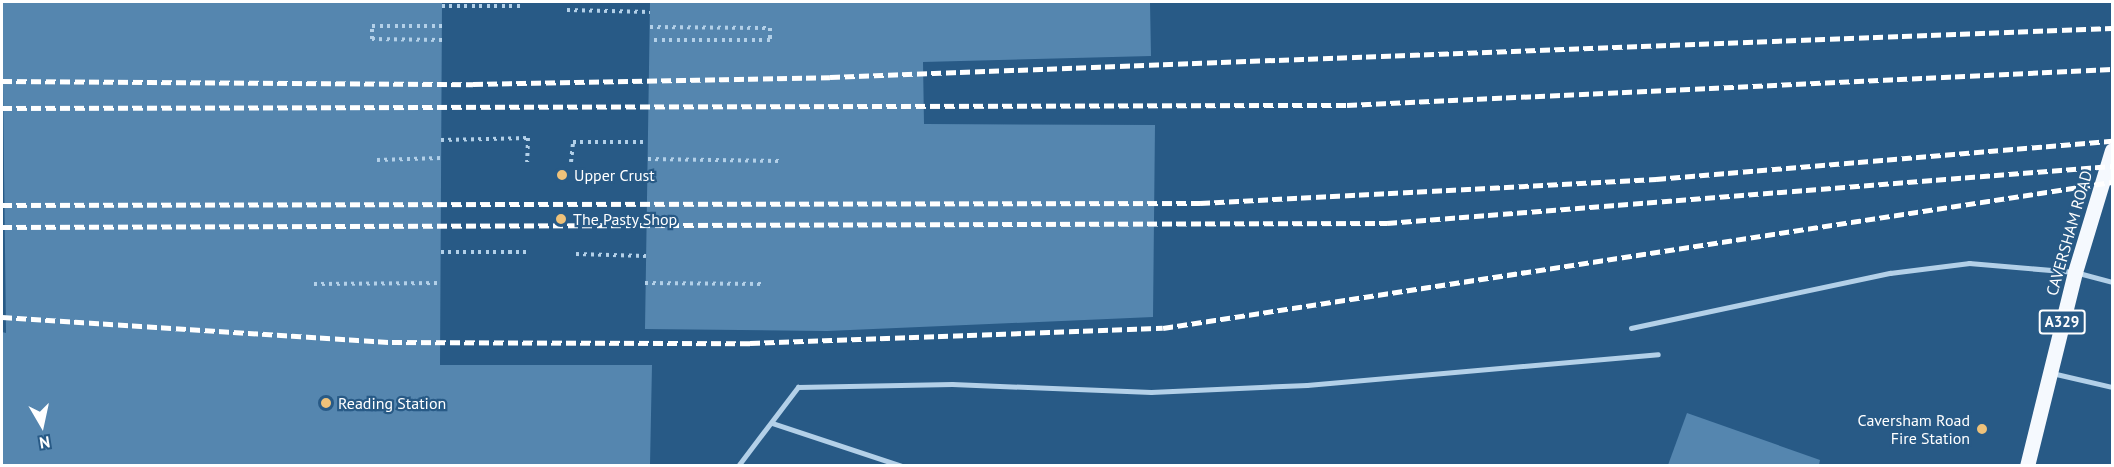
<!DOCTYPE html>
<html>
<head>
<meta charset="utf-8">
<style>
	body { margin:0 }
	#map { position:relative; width:2114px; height:467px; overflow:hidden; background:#285a86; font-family:"PT Sans",sans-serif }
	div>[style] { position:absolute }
	.building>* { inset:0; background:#5586af }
	.path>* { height:4px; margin-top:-2px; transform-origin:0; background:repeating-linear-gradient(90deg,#b3d0e8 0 3px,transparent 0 7.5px) }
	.lane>* { height:4.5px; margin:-2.25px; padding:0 2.25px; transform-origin:2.25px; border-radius:2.25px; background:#b3d0e8 }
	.primary>* { height:15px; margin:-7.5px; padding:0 7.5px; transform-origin:7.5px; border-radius:7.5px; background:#f5f9fe }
	.rail>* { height:4.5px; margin-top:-2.25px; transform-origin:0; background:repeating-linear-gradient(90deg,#fff 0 10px,transparent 0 14.5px) }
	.dots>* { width:16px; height:16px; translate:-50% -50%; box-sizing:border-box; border:3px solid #285a86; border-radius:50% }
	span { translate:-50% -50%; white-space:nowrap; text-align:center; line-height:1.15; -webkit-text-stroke:4.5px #285a86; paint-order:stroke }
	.shield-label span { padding:2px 4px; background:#285a86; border:2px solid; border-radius:4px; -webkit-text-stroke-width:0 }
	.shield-label { font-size:15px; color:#fff; font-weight:700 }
	.poi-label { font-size:16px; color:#fff }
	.left { translate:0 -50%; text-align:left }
	.right { translate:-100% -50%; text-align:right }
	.street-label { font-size:16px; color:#fff }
	.frame { position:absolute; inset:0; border:3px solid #fff; pointer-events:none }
	.north { position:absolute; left:12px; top:395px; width:60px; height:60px; -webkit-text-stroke:4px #285a86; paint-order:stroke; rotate:171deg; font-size:16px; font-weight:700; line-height:24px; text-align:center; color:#fff }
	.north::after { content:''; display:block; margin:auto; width:21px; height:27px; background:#fff; clip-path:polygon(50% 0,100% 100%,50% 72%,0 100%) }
</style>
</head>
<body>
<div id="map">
	<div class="building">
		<i style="clip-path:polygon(2px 2px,442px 2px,440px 365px,652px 365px,650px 465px,2px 465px,2px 332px,6px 333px)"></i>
		<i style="clip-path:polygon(650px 2px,1150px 2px,1151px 56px,923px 62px,924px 124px,1155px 125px,1153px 317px,827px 331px,645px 329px)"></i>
		<i style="clip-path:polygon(1687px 413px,1820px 460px,1819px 465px,1668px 465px)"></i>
	</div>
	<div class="path">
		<i style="left:442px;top:6px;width:79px"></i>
		<i style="left:567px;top:10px;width:83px;rotate:1.4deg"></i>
		<i style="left:650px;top:27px;width:120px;rotate:0.5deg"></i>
		<i style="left:770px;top:28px;width:12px;rotate:90deg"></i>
		<i style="left:770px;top:40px;width:119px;rotate:180deg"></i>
		<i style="left:442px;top:40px;width:70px;rotate:-179.2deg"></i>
		<i style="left:372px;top:39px;width:13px;rotate:-90deg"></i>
		<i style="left:372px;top:26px;width:71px"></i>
		<i style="left:441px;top:140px;width:87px;rotate:-1.3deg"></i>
		<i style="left:528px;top:138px;width:24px;rotate:92deg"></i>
		<i style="left:648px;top:159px;width:133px;rotate:0.9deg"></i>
		<i style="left:377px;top:160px;width:64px;rotate:-1.8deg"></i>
		<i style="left:571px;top:162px;width:20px;rotate:-84deg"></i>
		<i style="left:573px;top:142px;width:75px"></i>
		<i style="left:441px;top:252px;width:88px"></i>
		<i style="left:576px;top:254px;width:70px;rotate:1.6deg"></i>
		<i style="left:645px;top:283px;width:119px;rotate:0.5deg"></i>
		<i style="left:314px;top:284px;width:127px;rotate:-0.5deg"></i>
	</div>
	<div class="lane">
		<i style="left:1631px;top:328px;width:265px;rotate:-12deg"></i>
		<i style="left:1890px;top:273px;width:80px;rotate:-7.2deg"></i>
		<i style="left:1969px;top:263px;width:106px;rotate:4.9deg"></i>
		<i style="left:2075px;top:272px;width:38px;rotate:15deg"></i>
		<i style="left:2052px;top:373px;width:62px;rotate:13.1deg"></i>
		<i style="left:772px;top:423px;width:137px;rotate:18.3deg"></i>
		<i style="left:738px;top:466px;width:99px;rotate:-52.8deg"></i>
		<i style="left:798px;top:387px;width:154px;rotate:-1.1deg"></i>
		<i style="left:952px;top:384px;width:199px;rotate:2.3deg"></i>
		<i style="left:1151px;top:392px;width:156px;rotate:-2.6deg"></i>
		<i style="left:1307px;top:385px;width:352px;rotate:-5deg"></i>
	</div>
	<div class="primary">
		<i style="left:2027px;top:466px;width:200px;rotate:-76.1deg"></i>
		<i style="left:2075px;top:272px;width:127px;rotate:-73.1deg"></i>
	</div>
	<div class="rail">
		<i style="left:2px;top:81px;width:471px;rotate:0.4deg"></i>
		<i style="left:473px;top:84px;width:357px;rotate:-1.1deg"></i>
		<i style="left:830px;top:77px;width:1283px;rotate:-2.19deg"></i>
		<i style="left:2px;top:108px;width:1345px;rotate:-0.13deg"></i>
		<i style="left:1347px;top:105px;width:766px;rotate:-2.69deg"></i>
		<i style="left:2px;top:205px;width:1198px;rotate:-0.1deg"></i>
		<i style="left:1200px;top:203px;width:457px;rotate:-3deg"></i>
		<i style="left:1656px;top:179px;width:458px;rotate:-4.8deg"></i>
		<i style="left:2px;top:227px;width:1385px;rotate:-0.17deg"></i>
		<i style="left:1387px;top:223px;width:727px;rotate:-4.5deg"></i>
		<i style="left:2px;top:317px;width:391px;rotate:3.7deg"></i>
		<i style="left:392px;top:342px;width:358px;rotate:0.2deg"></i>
		<i style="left:750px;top:343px;width:413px;rotate:-2.1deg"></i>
		<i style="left:1163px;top:328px;width:960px;rotate:-8.75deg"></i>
	</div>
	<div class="dots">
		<i style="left:562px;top:175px;background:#efc27a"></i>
		<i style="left:561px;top:219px;background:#efc27a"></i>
		<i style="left:326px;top:403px;background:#efc27a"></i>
		<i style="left:1982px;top:429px;background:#efc27a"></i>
	</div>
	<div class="shield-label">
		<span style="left:2062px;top:322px">A329</span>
	</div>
	<div class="poi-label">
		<span class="left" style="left:574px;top:175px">Upper Crust</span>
		<span class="left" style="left:573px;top:219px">The Pasty Shop</span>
		<span class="left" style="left:338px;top:403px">Reading Station</span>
		<span class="right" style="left:1970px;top:429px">Caversham Road<br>Fire Station</span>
	</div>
	<div class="street-label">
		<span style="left:2069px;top:233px;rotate:-74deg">CAVERSHAM ROAD</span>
	</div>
	<div class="frame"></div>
	<div class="north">N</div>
</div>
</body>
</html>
